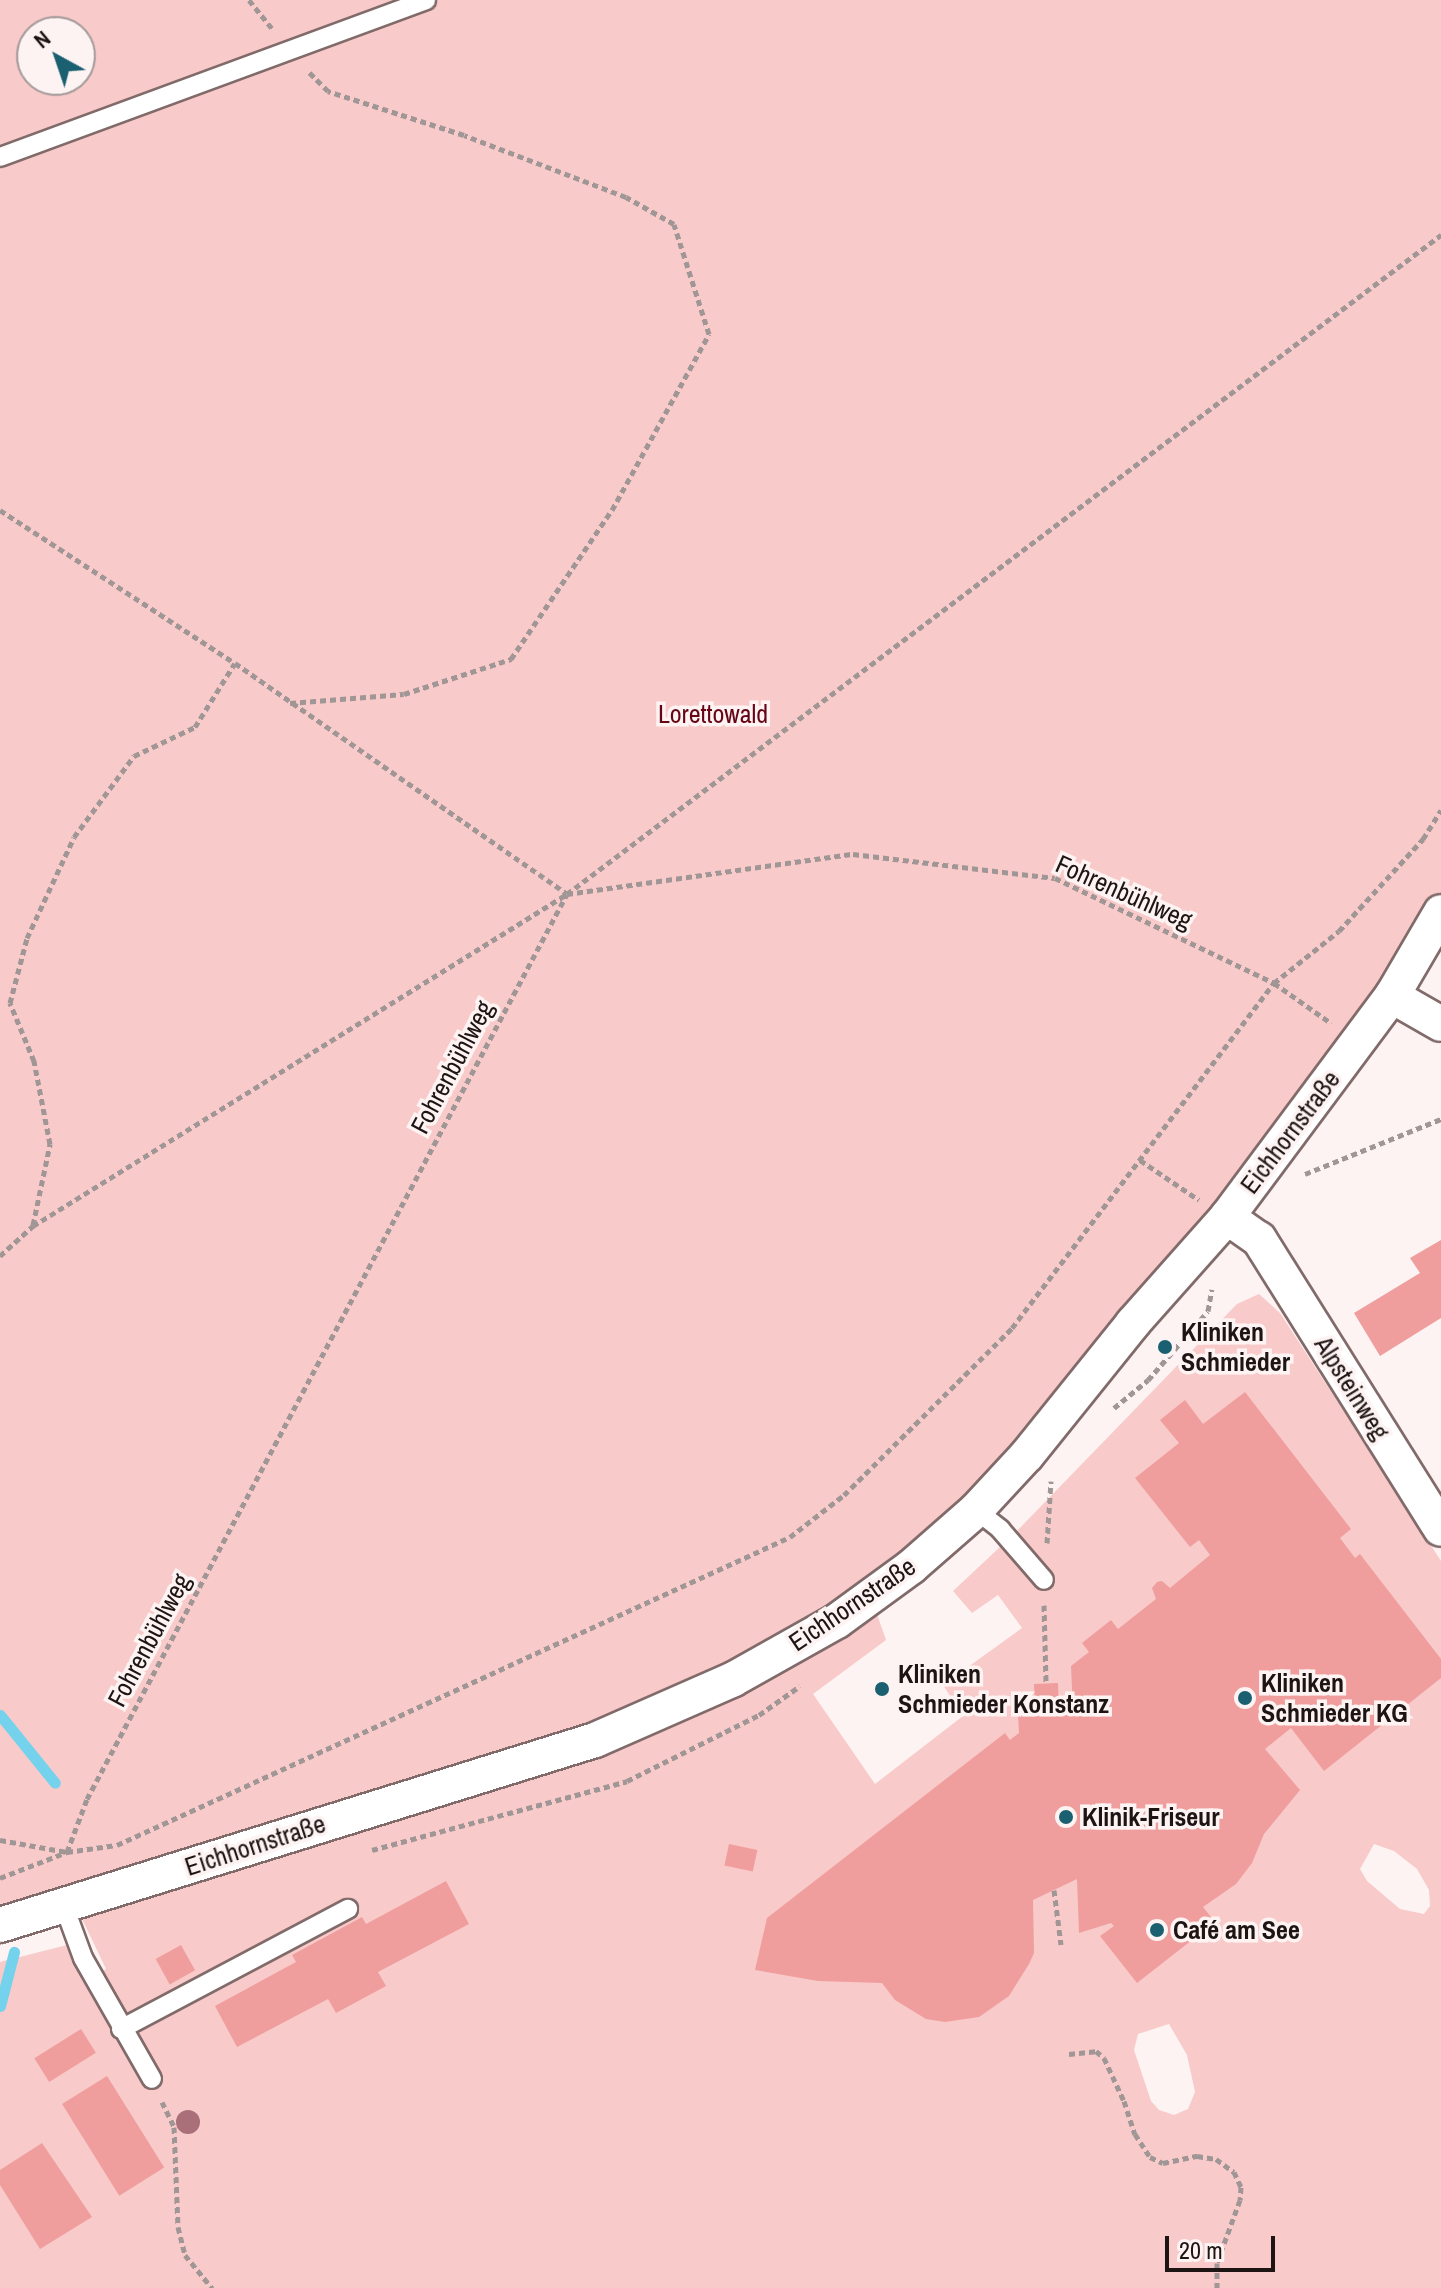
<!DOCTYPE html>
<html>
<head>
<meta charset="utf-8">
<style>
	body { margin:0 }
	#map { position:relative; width:1441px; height:2288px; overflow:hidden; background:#fdf3f2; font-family:"Archivo Narrow",sans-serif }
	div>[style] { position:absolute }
	.green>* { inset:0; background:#f8cac9 }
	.stream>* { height:11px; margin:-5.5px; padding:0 5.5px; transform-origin:5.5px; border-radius:5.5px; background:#74d2ed }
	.building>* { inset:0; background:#ef9e9d; transform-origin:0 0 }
	.path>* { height:5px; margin-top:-2.5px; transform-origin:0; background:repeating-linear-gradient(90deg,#9f9695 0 6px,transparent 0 10px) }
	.roads { filter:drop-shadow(2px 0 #816b6a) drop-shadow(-2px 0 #816b6a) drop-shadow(0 2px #816b6a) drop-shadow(0 -2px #816b6a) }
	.service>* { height:18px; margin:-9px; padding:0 9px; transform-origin:9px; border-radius:9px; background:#fff }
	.minor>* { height:34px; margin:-17px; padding:0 17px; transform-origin:17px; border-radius:17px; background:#fff }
	.trees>* { width:24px; height:24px; margin:-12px; border-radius:50%; background:#aa7079 }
	.dots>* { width:22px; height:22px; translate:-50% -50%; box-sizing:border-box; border:4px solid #fdf3f2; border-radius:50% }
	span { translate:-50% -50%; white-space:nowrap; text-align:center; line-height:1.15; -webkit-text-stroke:7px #fdf3f2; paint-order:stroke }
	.park-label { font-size:26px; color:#670516 }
	.street-label { font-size:26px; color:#1d1414 }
	.poi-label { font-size:26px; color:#1d1414; font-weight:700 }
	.left { translate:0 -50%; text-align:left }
	.north { position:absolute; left:16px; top:16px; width:80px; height:80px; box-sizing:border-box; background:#fdf3f2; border:2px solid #a39a99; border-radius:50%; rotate:320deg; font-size:22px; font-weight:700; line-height:32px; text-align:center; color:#1d1414 }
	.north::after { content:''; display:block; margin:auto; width:28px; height:36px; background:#1a6071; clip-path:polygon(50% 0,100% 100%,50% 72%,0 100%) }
	.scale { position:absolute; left:1165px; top:2236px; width:110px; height:36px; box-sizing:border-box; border:4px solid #1d1414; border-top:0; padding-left:10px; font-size:24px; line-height:28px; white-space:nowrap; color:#1d1414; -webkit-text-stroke:6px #fdf3f2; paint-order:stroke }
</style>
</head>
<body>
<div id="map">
	<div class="green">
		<i style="clip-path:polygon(evenodd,0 0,1441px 0,1441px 912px,1133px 1323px,871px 1597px,886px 1640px,813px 1694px,875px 1784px,963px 1716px,943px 1685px,1022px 1628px,998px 1595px,972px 1613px,953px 1591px,1015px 1533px,1237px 1304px,1259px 1294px,1280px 1313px,1441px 1561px,1441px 2288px,0 2288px,0 1962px,67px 1945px,83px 1982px,106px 1969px,74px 1902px,3px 1924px,0 1901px,0 0,32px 32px,80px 32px,80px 80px,32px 80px,32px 32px,0 0,1374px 1844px,1394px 1851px,1417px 1869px,1429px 1890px,1430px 1906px,1424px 1914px,1400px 1909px,1367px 1881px,1360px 1869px,1374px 1844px,0 0,1169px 2024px,1187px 2055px,1195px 2092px,1188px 2109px,1174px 2115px,1159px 2110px,1151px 2101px,1134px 2050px,1138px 2034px,1169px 2024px)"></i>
	</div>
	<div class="stream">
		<i style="left:0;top:1715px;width:87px;rotate:51deg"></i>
		<i style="left:0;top:2006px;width:56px;rotate:-75.5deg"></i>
	</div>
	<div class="building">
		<i style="clip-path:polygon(1441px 1240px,1441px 1318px,1380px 1356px,1354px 1313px,1420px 1273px,1410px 1258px)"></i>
		<i style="clip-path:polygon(1245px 1392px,1351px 1529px,1340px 1538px,1355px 1558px,1360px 1554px,1441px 1659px,1441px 1678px,1324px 1771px,1291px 1728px,1265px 1749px,1300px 1790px,1264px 1834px,1252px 1863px,1236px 1884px,1203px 1907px,1215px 1922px,1137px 1983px,1100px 1936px,1114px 1926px,1111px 1923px,1079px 1933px,1077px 1879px,1033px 1900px,1034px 1953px,1029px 1964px,1009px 1996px,979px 2017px,945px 2022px,926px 2019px,895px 2000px,882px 1983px,818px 1981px,755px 1970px,767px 1918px,1005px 1733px,1010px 1740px,1019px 1733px,1018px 1714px,1035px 1713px,1034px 1684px,1058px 1683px,1059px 1712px,1073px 1711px,1071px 1666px,1089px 1652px,1082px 1643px,1111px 1620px,1118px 1629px,1156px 1599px,1152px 1588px,1157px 1582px,1162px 1581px,1170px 1588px,1210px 1555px,1199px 1540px,1190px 1547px,1135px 1478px,1179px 1443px,1160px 1420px,1185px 1400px,1203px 1424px)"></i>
		<i style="left:729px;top:1844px;width:29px;height:22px;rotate:12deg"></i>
		<i style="clip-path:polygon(446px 1881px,469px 1924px,378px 1972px,386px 1986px,336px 2013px,328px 1999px,237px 2047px,215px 2006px,296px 1962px,292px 1955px,362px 1917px,366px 1924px)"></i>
		<i style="left:181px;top:1945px;width:29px;height:29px;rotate:61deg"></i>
		<i style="left:81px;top:2029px;width:28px;height:55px;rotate:58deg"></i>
		<i style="left:107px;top:2076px;width:108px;height:53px;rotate:58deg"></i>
		<i style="clip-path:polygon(42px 2143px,92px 2217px,40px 2249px,0 2185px,0 2170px)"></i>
	</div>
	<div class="path">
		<i style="left:249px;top:0;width:38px;rotate:51deg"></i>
		<i style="left:0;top:510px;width:280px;rotate:33.1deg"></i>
		<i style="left:235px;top:663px;width:404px;rotate:34.8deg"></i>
		<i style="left:290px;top:703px;width:114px;rotate:-4.5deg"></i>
		<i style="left:404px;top:694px;width:113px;rotate:-18.1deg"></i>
		<i style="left:511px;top:659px;width:180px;rotate:-55.9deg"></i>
		<i style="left:612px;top:510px;width:201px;rotate:-61.1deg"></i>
		<i style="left:709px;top:334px;width:115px;rotate:-107.7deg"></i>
		<i style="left:674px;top:224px;width:55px;rotate:-150.6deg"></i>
		<i style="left:626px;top:197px;width:173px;rotate:-159.1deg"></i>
		<i style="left:464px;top:135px;width:143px;rotate:-162.1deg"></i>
		<i style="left:328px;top:91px;width:28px;rotate:-135deg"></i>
		<i style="left:1140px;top:1160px;width:71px;rotate:34.1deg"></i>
		<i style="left:1305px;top:1174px;width:147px;rotate:-22deg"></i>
		<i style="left:33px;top:1225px;width:83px;rotate:-78.1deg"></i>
		<i style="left:50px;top:1144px;width:85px;rotate:-100.9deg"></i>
		<i style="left:34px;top:1061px;width:63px;rotate:-112.5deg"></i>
		<i style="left:10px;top:1003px;width:67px;rotate:-75.3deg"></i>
		<i style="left:27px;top:938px;width:111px;rotate:-65deg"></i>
		<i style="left:74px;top:837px;width:101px;rotate:-53.5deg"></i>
		<i style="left:134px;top:756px;width:68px;rotate:-25.4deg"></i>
		<i style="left:195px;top:727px;width:75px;rotate:-58deg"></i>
		<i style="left:0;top:1256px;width:45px;rotate:-42.3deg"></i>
		<i style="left:33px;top:1226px;width:629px;rotate:-31.87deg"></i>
		<i style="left:567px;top:894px;width:1095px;rotate:-37.02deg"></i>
		<i style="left:1114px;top:1408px;width:44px;rotate:-39.5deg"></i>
		<i style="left:1148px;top:1380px;width:91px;rotate:-49deg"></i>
		<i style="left:1208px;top:1311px;width:22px;rotate:-80deg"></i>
		<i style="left:1047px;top:1543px;width:62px;rotate:-86.3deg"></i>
		<i style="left:1044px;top:1605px;width:79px;rotate:88.5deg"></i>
		<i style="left:0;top:1840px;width:68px;rotate:10.2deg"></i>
		<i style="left:67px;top:1852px;width:57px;rotate:-69.3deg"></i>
		<i style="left:87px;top:1799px;width:1024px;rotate:-62.06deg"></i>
		<i style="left:567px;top:894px;width:289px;rotate:-8deg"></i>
		<i style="left:853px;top:854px;width:203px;rotate:6.8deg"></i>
		<i style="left:1055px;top:878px;width:243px;rotate:25.6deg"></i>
		<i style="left:1274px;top:983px;width:70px;rotate:35.1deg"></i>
		<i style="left:372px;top:1850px;width:264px;rotate:-15.1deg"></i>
		<i style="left:627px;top:1781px;width:148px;rotate:-26.6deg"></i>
		<i style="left:759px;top:1715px;width:50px;rotate:-35.3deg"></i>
		<i style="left:0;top:1878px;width:72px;rotate:-21.2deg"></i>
		<i style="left:67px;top:1852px;width:50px;rotate:-8deg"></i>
		<i style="left:117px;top:1845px;width:740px;rotate:-24.59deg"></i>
		<i style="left:790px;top:1537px;width:68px;rotate:-37.9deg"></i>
		<i style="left:844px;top:1495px;width:237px;rotate:-44.8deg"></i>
		<i style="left:1012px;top:1328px;width:433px;rotate:-52.8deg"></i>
		<i style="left:1274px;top:983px;width:83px;rotate:-38.7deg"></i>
		<i style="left:1339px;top:931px;width:125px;rotate:-47.6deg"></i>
		<i style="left:1423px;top:839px;width:34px;rotate:-58deg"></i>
		<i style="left:1054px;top:1890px;width:55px;rotate:82.7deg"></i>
		<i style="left:1069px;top:2054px;width:27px;rotate:-6deg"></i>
		<i style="left:1096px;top:2051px;width:11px;rotate:41deg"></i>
		<i style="left:1104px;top:2058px;width:47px;rotate:65.1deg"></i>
		<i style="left:1124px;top:2101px;width:35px;rotate:72deg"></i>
		<i style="left:1135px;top:2134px;width:27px;rotate:57deg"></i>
		<i style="left:1150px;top:2157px;width:14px;rotate:25deg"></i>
		<i style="left:1163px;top:2163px;width:35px;rotate:-12deg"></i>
		<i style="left:1197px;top:2156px;width:19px;rotate:9deg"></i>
		<i style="left:1216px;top:2159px;width:22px;rotate:36deg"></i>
		<i style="left:1234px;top:2172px;width:17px;rotate:65deg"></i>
		<i style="left:1241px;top:2187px;width:13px;rotate:94deg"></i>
		<i style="left:1240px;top:2200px;width:67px;rotate:110.1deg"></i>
		<i style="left:1217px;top:2263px;width:25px;rotate:90deg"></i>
		<i style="left:162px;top:2102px;width:28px;rotate:64deg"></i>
		<i style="left:174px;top:2127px;width:100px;rotate:87.7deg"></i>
		<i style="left:178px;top:2227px;width:29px;rotate:76deg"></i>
		<i style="left:185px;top:2255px;width:43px;rotate:50.7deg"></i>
	</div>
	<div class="roads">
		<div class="service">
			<i style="left:0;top:157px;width:454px;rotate:-20.2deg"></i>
			<i style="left:976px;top:1510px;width:31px;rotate:38deg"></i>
			<i style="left:1000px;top:1529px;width:67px;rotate:49.2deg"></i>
			<i style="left:64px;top:1906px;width:55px;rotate:69.9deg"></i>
			<i style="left:83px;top:1958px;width:139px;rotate:60.3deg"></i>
			<i style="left:121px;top:2029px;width:257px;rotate:-27.9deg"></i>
		</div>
		<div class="minor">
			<i style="left:1392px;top:996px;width:56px;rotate:29.7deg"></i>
			<i style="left:1227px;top:1217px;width:39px;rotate:35deg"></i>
			<i style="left:1259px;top:1239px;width:342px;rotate:57.9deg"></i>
			<i style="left:0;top:1925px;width:623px;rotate:-17.27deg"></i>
			<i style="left:595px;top:1740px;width:150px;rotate:-23.7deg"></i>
			<i style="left:732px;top:1680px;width:120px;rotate:-29.3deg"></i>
			<i style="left:837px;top:1621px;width:92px;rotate:-36.1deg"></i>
			<i style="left:911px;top:1567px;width:86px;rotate:-41.2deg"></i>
			<i style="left:976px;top:1510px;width:75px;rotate:-47.2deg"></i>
			<i style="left:1027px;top:1455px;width:169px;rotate:-51.2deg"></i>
			<i style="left:1133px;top:1323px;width:142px;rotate:-48.4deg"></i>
			<i style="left:1227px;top:1217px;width:276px;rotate:-53.3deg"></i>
			<i style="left:1392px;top:996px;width:97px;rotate:-59.7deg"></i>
		</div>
	</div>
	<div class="trees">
		<i style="left:188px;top:2122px"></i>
	</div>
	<div class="dots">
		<i style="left:1165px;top:1347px;background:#1a6071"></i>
		<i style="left:882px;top:1689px;background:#1a6071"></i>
		<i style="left:1245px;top:1698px;background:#1a6071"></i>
		<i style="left:1066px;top:1817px;background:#1a6071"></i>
		<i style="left:1157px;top:1930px;background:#1a6071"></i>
	</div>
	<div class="park-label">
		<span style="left:713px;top:714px">Lorettowald</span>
	</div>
	<div class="street-label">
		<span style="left:1124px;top:892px;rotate:24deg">Fohrenbühlweg</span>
		<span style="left:452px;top:1067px;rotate:-62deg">Fohrenbühlweg</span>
		<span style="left:1290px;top:1132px;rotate:-53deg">Eichhornstraße</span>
		<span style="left:1352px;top:1388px;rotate:58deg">Alpsteinweg</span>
		<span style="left:852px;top:1604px;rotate:-34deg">Eichhornstraße</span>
		<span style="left:149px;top:1640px;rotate:-62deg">Fohrenbühlweg</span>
		<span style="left:255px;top:1845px;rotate:-18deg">Eichhornstraße</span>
	</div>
	<div class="poi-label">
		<span class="left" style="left:1181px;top:1347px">Kliniken<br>Schmieder</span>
		<span class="left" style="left:898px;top:1689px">Kliniken<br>Schmieder Konstanz</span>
		<span class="left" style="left:1261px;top:1698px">Kliniken<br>Schmieder KG</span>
		<span class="left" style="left:1082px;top:1817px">Klinik-Friseur</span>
		<span class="left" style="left:1173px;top:1930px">Café am See</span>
	</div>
	<div class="north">N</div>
	<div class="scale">20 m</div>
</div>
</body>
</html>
